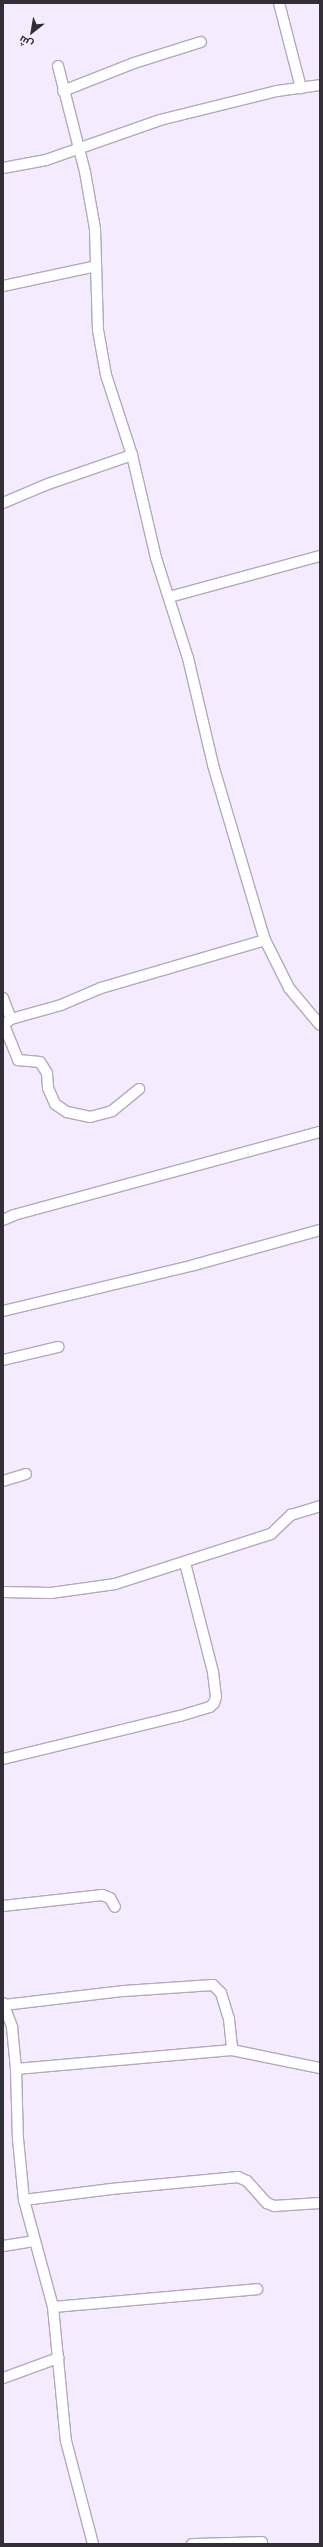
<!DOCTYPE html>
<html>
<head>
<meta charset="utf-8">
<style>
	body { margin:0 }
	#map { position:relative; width:323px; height:2547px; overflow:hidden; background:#f4ebfe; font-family:Merriweather,Cairo,serif }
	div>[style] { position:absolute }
	.roads { filter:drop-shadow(1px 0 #b3a9bc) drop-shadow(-1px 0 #b3a9bc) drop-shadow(0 1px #b3a9bc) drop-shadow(0 -1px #b3a9bc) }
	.minor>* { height:10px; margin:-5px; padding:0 5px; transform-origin:5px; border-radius:5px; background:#fff }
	span { translate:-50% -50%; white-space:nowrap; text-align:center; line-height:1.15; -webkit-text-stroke:3.5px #f4ebfe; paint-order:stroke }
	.frame { position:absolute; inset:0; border:4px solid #322e36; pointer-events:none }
	.north { position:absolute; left:12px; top:12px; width:40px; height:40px; -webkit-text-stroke:3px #f4ebfe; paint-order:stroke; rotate:211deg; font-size:11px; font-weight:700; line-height:16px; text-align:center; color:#322e36 }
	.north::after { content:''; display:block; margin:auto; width:14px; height:18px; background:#322e36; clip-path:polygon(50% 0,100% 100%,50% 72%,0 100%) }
</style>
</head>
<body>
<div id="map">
	<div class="roads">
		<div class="minor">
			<i style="left:279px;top:3px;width:88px;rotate:75.5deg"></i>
			<i style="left:58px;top:66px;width:109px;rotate:75.7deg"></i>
			<i style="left:85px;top:172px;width:58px;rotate:80deg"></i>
			<i style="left:95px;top:229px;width:101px;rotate:88.3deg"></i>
			<i style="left:98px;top:330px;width:46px;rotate:79.9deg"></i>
			<i style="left:106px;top:375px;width:84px;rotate:72deg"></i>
			<i style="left:132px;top:455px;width:106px;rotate:76.9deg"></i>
			<i style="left:156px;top:558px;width:105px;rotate:72.3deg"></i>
			<i style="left:188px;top:658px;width:110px;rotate:76.8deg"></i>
			<i style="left:213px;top:765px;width:183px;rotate:73.5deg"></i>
			<i style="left:265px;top:940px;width:54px;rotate:63.4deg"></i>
			<i style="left:289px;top:988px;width:48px;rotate:50deg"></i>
			<i style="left:63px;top:91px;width:76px;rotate:-21.5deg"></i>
			<i style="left:134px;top:63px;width:70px;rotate:-17.4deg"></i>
			<i style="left:3px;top:168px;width:44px;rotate:-10.5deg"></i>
			<i style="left:46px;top:160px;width:121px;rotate:-19.3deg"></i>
			<i style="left:160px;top:120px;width:121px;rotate:-13.9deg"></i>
			<i style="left:277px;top:91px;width:43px;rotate:-7.9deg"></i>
			<i style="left:3px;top:286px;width:95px;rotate:-12.1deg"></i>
			<i style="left:3px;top:503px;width:49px;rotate:-22.9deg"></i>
			<i style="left:48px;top:484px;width:89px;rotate:-19deg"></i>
			<i style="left:169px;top:597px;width:156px;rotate:-15.2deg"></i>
			<i style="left:3px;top:998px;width:22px;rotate:69deg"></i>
			<i style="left:3px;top:1025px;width:10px;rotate:-37deg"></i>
			<i style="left:11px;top:1019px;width:52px;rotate:-15.6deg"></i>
			<i style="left:61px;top:1005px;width:43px;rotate:-23deg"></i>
			<i style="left:101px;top:988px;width:171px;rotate:-16.3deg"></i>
			<i style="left:4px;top:1025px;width:38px;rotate:68deg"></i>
			<i style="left:18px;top:1060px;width:22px;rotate:5deg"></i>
			<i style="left:40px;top:1062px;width:13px;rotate:58deg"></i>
			<i style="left:47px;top:1073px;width:15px;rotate:86deg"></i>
			<i style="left:48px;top:1088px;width:17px;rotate:66deg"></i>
			<i style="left:55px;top:1104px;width:14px;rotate:34deg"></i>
			<i style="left:67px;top:1112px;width:24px;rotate:12deg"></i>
			<i style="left:90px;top:1117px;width:23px;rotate:-15deg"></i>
			<i style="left:112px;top:1111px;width:35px;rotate:-39deg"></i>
			<i style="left:3px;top:1220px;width:12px;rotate:-24deg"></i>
			<i style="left:14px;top:1215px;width:317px;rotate:-15.2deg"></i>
			<i style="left:3px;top:1311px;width:196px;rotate:-13.5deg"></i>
			<i style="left:194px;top:1265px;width:131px;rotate:-15.5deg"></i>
			<i style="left:3px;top:1360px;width:57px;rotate:-13.3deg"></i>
			<i style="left:3px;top:1481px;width:24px;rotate:-17deg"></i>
			<i style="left:3px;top:1592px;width:48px;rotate:1.2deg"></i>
			<i style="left:51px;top:1593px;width:65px;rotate:-8deg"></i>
			<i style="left:115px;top:1584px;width:164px;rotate:-17.8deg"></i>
			<i style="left:271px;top:1534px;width:28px;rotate:-44deg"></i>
			<i style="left:291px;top:1515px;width:30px;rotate:-17deg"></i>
			<i style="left:3px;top:1759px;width:182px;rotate:-13.7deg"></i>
			<i style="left:180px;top:1716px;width:31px;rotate:-17deg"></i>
			<i style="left:210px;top:1707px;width:6px;rotate:-45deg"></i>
			<i style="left:214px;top:1703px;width:6px;rotate:-72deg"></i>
			<i style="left:216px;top:1697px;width:25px;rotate:-97deg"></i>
			<i style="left:213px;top:1672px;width:113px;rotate:-104.4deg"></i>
			<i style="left:3px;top:1906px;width:100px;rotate:-6.3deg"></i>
			<i style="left:102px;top:1895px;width:9px;rotate:21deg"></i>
			<i style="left:110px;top:1898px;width:10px;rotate:61deg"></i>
			<i style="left:3px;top:2003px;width:26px;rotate:69deg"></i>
			<i style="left:12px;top:2027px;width:42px;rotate:84.6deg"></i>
			<i style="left:16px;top:2069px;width:70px;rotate:88.4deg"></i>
			<i style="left:18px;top:2139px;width:61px;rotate:84.4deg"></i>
			<i style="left:24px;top:2200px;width:111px;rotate:74.8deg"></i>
			<i style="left:53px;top:2307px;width:135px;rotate:84.5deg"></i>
			<i style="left:66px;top:2441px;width:106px;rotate:75.3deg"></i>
			<i style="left:4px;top:2005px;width:121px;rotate:-6.7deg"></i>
			<i style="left:124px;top:1991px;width:89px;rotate:-3.9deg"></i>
			<i style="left:213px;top:1985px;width:11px;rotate:45deg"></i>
			<i style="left:221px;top:1993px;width:27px;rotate:73deg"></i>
			<i style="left:229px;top:2019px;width:31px;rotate:84deg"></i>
			<i style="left:16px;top:2069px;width:217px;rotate:-5deg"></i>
			<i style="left:232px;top:2050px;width:90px;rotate:11.6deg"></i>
			<i style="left:24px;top:2200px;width:88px;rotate:-7.2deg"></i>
			<i style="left:111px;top:2189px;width:128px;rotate:-5.4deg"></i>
			<i style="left:238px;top:2177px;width:10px;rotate:24deg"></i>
			<i style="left:247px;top:2181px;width:30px;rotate:48deg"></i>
			<i style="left:267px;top:2203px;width:8px;rotate:23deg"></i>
			<i style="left:274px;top:2206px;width:46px;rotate:-3.7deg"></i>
			<i style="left:3px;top:2246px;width:31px;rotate:-9deg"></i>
			<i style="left:53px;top:2307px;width:205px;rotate:-5deg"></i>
			<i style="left:3px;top:2378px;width:59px;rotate:-20deg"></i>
			<i style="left:192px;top:2544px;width:70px;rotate:-1.6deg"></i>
		</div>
	</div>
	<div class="frame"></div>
	<div class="north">ش</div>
</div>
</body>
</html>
